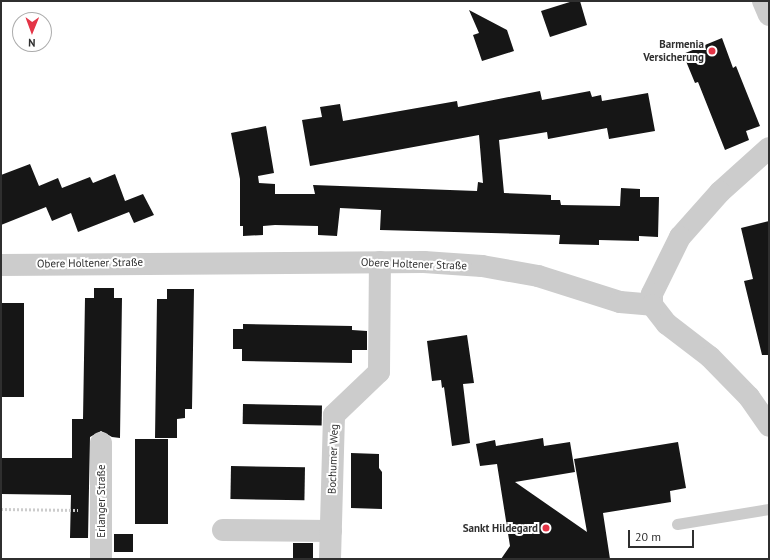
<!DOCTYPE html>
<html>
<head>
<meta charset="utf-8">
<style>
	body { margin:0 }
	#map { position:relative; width:770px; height:560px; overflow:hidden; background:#fff; font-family:"PT Sans",sans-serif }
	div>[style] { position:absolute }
	.building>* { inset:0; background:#161616; transform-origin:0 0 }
	.path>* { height:2.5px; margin-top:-1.25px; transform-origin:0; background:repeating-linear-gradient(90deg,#ccc 0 2px,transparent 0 4px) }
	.service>* { height:11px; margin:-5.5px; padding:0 5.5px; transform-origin:5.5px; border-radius:5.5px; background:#ccc }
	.minor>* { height:22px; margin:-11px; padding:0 11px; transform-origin:11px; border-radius:11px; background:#ccc }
	.tertiary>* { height:22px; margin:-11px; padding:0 11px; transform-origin:11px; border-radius:11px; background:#ccc }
	.dots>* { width:11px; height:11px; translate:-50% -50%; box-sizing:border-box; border:2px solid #fff; border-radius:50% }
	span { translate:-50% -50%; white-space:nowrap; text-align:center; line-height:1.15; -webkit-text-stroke:4px #fff; paint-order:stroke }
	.poi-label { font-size:11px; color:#2f2f2f; font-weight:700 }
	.right { translate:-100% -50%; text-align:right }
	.street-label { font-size:11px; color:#2f2f2f }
	.frame { position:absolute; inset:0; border:2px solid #2f2f2f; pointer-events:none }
	.north { position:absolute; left:12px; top:12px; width:40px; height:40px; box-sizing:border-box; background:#fff; border:1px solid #acacac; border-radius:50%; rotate:181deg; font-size:11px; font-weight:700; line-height:16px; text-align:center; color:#2f2f2f }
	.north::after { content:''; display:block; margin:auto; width:14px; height:18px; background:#e43446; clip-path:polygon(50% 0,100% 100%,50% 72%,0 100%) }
	.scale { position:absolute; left:628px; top:530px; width:66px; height:18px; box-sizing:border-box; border:2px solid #2f2f2f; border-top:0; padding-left:5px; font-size:12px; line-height:14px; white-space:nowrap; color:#2f2f2f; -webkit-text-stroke:3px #fff; paint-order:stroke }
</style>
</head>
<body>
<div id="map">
	<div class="building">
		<i style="clip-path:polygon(573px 1px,580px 1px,587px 25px,550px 37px,541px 11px)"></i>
		<i style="clip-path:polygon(469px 10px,507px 30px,514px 51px,482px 61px,473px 35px,479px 33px)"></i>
		<i style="clip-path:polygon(722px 38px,733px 68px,736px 66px,760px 126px,746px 131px,749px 140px,725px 150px,698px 82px,695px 83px,683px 54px)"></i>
		<i style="clip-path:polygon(540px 91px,542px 100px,590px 91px,592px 97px,601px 95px,602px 101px,648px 93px,655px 131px,609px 139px,607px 128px,548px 139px,547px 132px,499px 140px,504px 193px,551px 195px,551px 200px,560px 200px,561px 205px,620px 206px,621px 188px,640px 189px,640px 197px,659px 197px,658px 237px,639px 236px,639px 241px,599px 240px,599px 245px,559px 244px,560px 235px,380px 230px,381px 210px,340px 208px,337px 236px,318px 235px,318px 226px,275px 225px,263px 226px,263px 235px,243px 236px,243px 226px,240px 226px,240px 179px,231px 133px,266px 126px,274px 173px,258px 176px,259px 183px,275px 184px,275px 194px,315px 194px,313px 185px,477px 191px,478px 182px,483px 183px,479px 135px,310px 166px,302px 120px,322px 117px,320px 107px,340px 104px,343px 121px,457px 101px,458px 107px)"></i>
		<i style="clip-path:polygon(30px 164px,39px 186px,58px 178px,62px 188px,90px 177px,93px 183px,115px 174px,125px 201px,143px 194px,154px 215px,134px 223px,129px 212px,78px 232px,71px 213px,52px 221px,46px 207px,1px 225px,1px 175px)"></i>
		<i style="clip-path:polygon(769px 221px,769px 355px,762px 355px,744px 281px,753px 279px,741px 228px)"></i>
		<i style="clip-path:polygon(94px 288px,114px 288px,114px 298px,122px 298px,120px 438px,112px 437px,101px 431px,90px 437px,88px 538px,70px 538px,71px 495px,1px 494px,1px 458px,72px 458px,72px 419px,83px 419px,85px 298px,94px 298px)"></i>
		<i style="clip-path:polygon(167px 289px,194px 289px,192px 409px,185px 409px,185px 418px,177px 419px,177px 438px,155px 438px,157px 299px,167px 299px)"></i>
		<i style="left:1px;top:303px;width:23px;height:94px"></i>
		<i style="clip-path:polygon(243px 324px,352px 326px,352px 330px,367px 331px,367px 350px,352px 350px,352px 363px,242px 361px,242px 349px,233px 349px,233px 329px,243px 329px)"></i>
		<i style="clip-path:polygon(467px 335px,474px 383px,463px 384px,470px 443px,452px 446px,444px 387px,442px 388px,441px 380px,432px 381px,427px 341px)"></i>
		<i style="left:243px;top:404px;width:79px;height:20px;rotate:1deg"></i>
		<i style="clip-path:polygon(543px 438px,544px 446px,570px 442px,575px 472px,515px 482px,587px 532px,574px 459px,678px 442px,686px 488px,670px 491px,671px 502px,603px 513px,610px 559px,501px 559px,510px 546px,497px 464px,480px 466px,476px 444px,495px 440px,496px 446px)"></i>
		<i style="left:135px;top:439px;width:33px;height:85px"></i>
		<i style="clip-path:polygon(351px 453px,379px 454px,379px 468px,382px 472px,382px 509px,351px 508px)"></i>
		<i style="left:231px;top:466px;width:74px;height:33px;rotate:1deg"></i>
		<i style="left:114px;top:534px;width:19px;height:18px"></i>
		<i style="left:293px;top:543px;width:20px;height:16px"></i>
	</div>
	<div class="path">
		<i style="left:1px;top:509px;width:77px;rotate:0.7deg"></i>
	</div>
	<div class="service">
		<i style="left:677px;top:524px;width:93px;rotate:-9.3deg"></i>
	</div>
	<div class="minor">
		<i style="left:1px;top:265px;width:423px;rotate:-0.4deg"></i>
		<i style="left:424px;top:262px;width:58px;rotate:3.9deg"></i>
		<i style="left:482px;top:266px;width:57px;rotate:10.1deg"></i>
		<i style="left:538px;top:276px;width:86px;rotate:17.6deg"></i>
		<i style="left:620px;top:302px;width:32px;rotate:5deg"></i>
		<i style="left:223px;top:530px;width:108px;rotate:0.5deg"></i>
		<i style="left:101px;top:559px;width:116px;rotate:-90deg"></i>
		<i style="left:330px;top:559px;width:144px;rotate:-88.4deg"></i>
		<i style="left:334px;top:415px;width:62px;rotate:-43.7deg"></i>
		<i style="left:379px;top:372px;width:110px;rotate:-89.5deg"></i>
	</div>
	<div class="tertiary">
		<i style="left:763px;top:1px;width:15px;rotate:67deg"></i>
		<i style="left:769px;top:148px;width:66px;rotate:138.1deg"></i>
		<i style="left:720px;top:192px;width:60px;rotate:131.6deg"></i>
		<i style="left:680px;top:237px;width:64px;rotate:116.2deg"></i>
		<i style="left:652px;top:294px;width:11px;rotate:90deg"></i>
		<i style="left:652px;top:305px;width:24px;rotate:52deg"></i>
		<i style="left:667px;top:324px;width:54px;rotate:37.5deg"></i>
		<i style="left:710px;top:357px;width:56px;rotate:45.7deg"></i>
		<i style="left:749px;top:397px;width:35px;rotate:55deg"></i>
	</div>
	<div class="dots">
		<i style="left:712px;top:51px;background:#e43446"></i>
		<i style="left:546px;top:528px;background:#e43446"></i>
	</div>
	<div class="poi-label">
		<span class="right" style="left:704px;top:51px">Barmenia<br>Versicherung</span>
		<span class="right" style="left:538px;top:528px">Sankt Hildegard</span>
	</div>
	<div class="street-label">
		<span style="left:90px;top:263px;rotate:-1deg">Obere Holtener Straße</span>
		<span style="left:414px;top:264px;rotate:2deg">Obere Holtener Straße</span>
		<span style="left:333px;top:459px;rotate:-88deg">Bochumer Weg</span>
		<span style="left:101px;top:501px;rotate:-90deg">Erlanger Straße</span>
	</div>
	<div class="frame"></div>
	<div class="north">N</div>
	<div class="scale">20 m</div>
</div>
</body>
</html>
